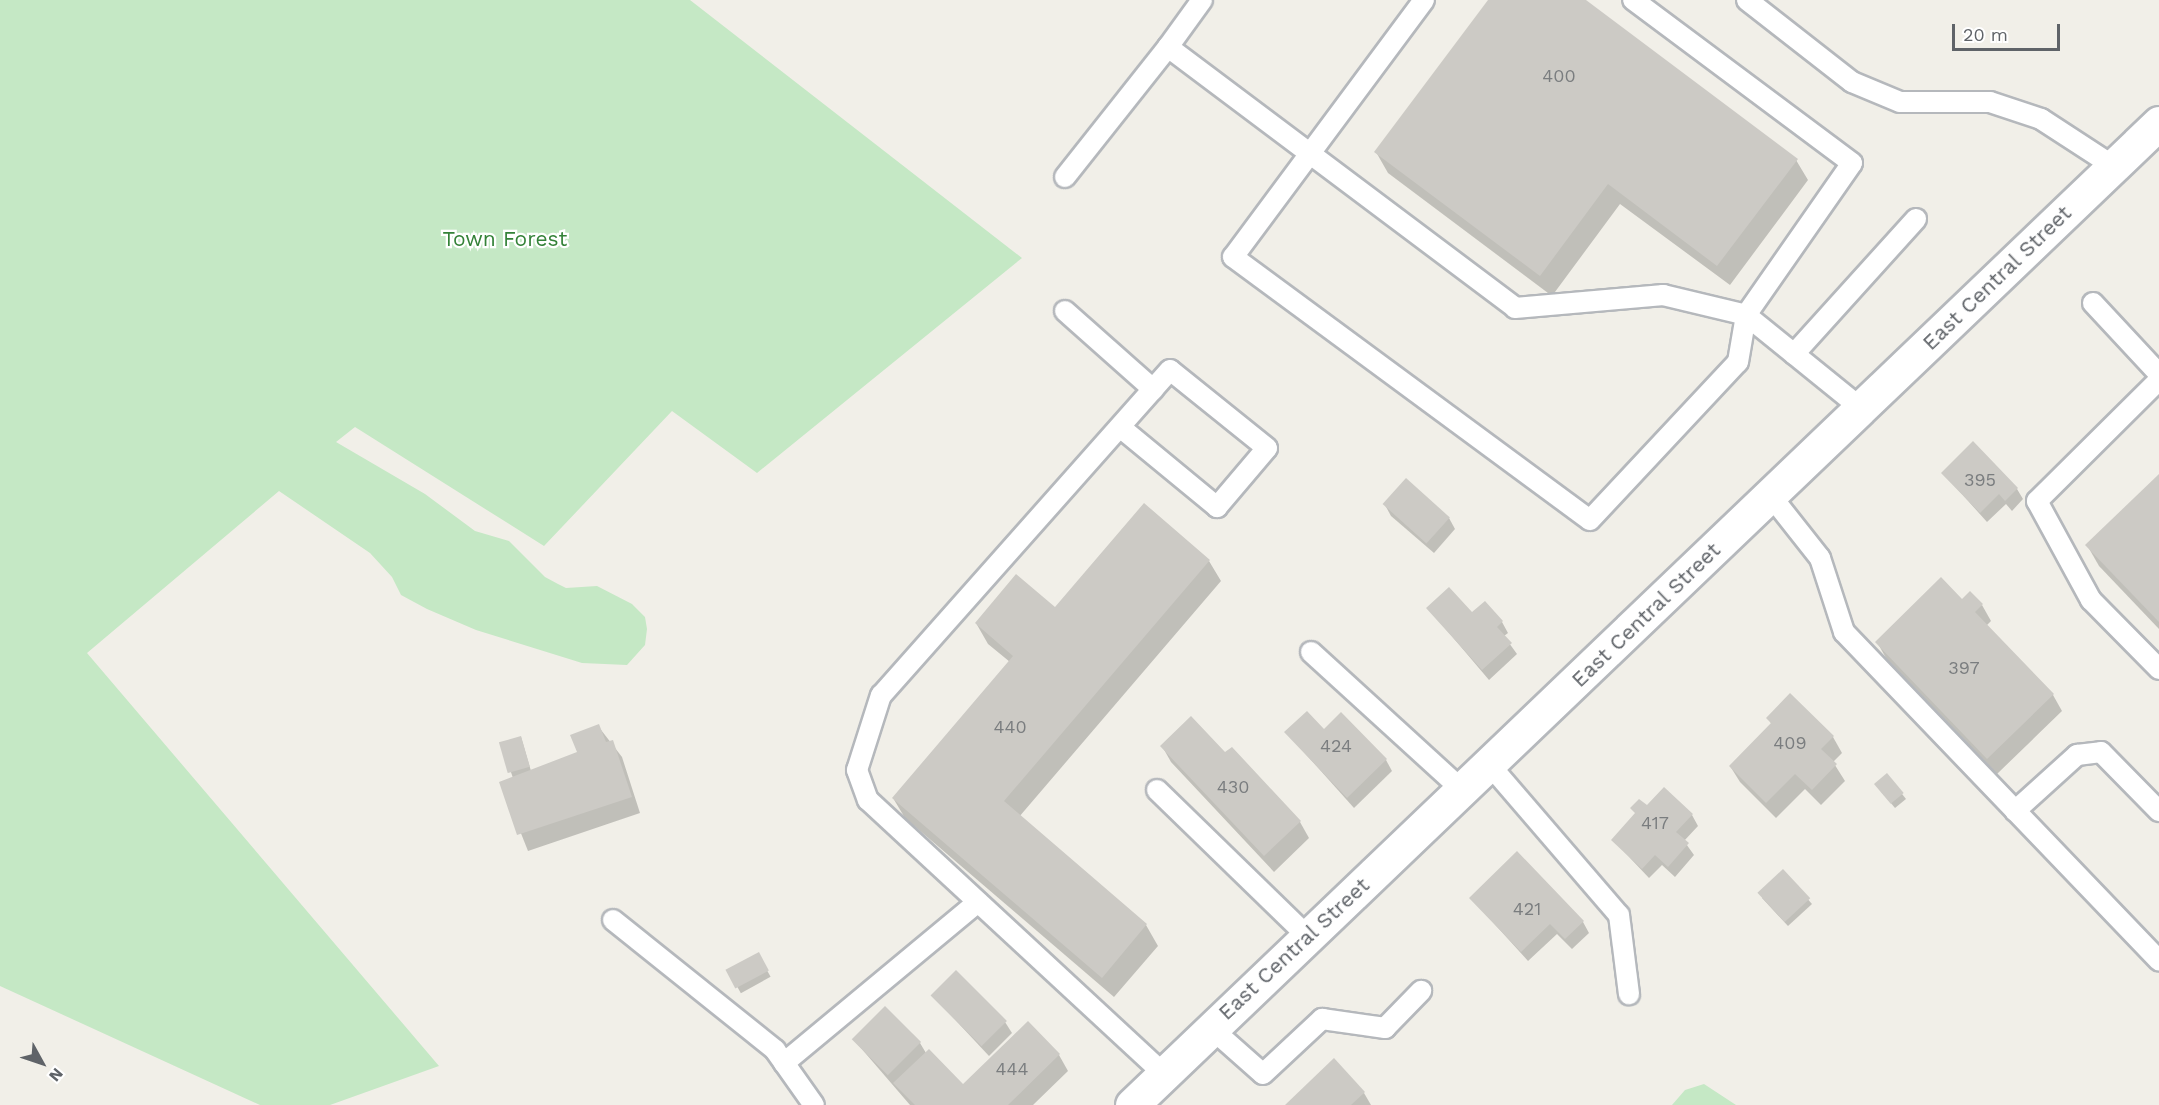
<!DOCTYPE html>
<html>
<head>
<meta charset="utf-8">
<style>
	body { margin:0 }
	#map { position:relative; width:2159px; height:1105px; overflow:hidden; background:#f1efe8; font-family:"Work Sans",sans-serif }
	div>[style] { position:absolute }
	.green>* { inset:0; background:#c5e8c5 }
	.shadow>* { inset:0; background:#0003; transform-origin:0 0 }
	.building>* { inset:0; background:#cccac5; transform-origin:0 0 }
	.roads { filter:drop-shadow(2px 0 #b5b8bc) drop-shadow(-2px 0 #b5b8bc) drop-shadow(0 2px #b5b8bc) drop-shadow(0 -2px #b5b8bc) }
	.service>* { height:20px; margin:-10px; padding:0 10px; transform-origin:10px; border-radius:10px; background:#fff }
	.secondary>* { height:33px; margin:-16.5px; padding:0 16.5px; transform-origin:16.5px; border-radius:16.5px; background:#fff }
	span { translate:-50% -50%; white-space:nowrap; text-align:center; line-height:1.15; -webkit-text-stroke:4.5px #fff; paint-order:stroke }
	.number-label { font-size:18px; color:#7a7d7f }
	.number-label span { -webkit-text-stroke-width:0 }
	.park-label { font-size:21px; color:#348238 }
	.street-label { font-size:21px; color:#5f6368 }
	.north { position:absolute; left:12px; top:1033px; width:60px; height:60px; -webkit-text-stroke:4px #fff; paint-order:stroke; rotate:130deg; font-size:16px; font-weight:700; line-height:24px; text-align:center; color:#5f6368 }
	.north::after { content:''; display:block; margin:auto; width:21px; height:27px; background:#5f6368; clip-path:polygon(50% 0,100% 100%,50% 72%,0 100%) }
	.scale { position:absolute; left:1952px; top:24px; width:108px; height:27px; box-sizing:border-box; border:3px solid #5f6368; border-top:0; padding-left:8px; font-size:18px; line-height:21px; white-space:nowrap; color:#5f6368; -webkit-text-stroke:4px #fff; paint-order:stroke }
</style>
</head>
<body>
<div id="map">
	<div class="green">
		<i style="clip-path:polygon(0 0,690px 0,1022px 258px,757px 473px,672px 411px,544px 546px,355px 427px,336px 442px,425px 494px,475px 531px,509px 541px,545px 577px,558px 584px,566px 588px,597px 586px,632px 604px,645px 617px,647px 629px,645px 645px,627px 665px,582px 663px,476px 630px,427px 609px,401px 595px,392px 577px,370px 553px,279px 491px,87px 653px,439px 1066px,330px 1105px,260px 1105px,0 986px)"></i>
		<i style="clip-path:polygon(1704px 1084px,1736px 1105px,1738px 1105px,1672px 1105px,1685px 1090px)"></i>
	</div>
	<div class="shadow">
		<i style="clip-path:polygon(1490px 0,1583px 0,1796px 160px,1808px 180px,1730px 285px,1620px 204px,1552px 296px,1388px 173px,1376px 152px)"></i>
		<i style="clip-path:polygon(1943px 473px,2017px 489px,2023px 499px,2012px 511px,2006px 504px,1987px 522px)"></i>
		<i style="clip-path:polygon(2159px 476px,2159px 629px,2099px 566px,2087px 545px)"></i>
		<i style="clip-path:polygon(1385px 505px,1449px 518px,1455px 529px,1434px 553px,1391px 516px)"></i>
		<i style="clip-path:polygon(1209px 561px,1221px 581px,1019px 817px,1146px 925px,1158px 946px,1114px 997px,905px 818px,893px 798px,1010px 662px,988px 644px,976px 623px,1055px 609px)"></i>
		<i style="clip-path:polygon(1485px 603px,1502px 622px,1508px 633px,1504px 636px,1517px 654px,1489px 680px,1428px 608px,1471px 615px)"></i>
		<i style="clip-path:polygon(1982px 605px,1991px 621px,1986px 626px,2053px 695px,2062px 711px,1997px 774px,1886px 658px,1877px 642px)"></i>
		<i style="clip-path:polygon(1768px 718px,1833px 737px,1842px 753px,1833px 762px,1845px 781px,1821px 805px,1805px 789px,1776px 818px,1740px 782px,1730px 766px,1772px 725px)"></i>
		<i style="clip-path:polygon(598px 726px,622px 757px,640px 813px,528px 851px,501px 783px,513px 778px,501px 743px,521px 737px,531px 771px,579px 753px)"></i>
		<i style="clip-path:polygon(1324px 731px,1386px 760px,1392px 771px,1354px 808px,1286px 732px)"></i>
		<i style="clip-path:polygon(1162px 746px,1225px 754px,1231px 749px,1300px 822px,1309px 838px,1274px 872px,1171px 762px)"></i>
		<i style="clip-path:polygon(1887px 775px,1906px 799px,1895px 808px,1879px 789px)"></i>
		<i style="clip-path:polygon(1647px 808px,1692px 815px,1698px 826px,1684px 841px,1694px 855px,1675px 877px,1662px 865px,1649px 878px,1613px 840px)"></i>
		<i style="clip-path:polygon(1783px 871px,1812px 904px,1788px 926px,1762px 898px)"></i>
		<i style="clip-path:polygon(1471px 898px,1583px 922px,1589px 933px,1572px 949px,1557px 934px,1528px 961px)"></i>
		<i style="left:758px;top:954px;width:26px;height:34px;rotate:61deg"></i>
		<i style="clip-path:polygon(932px 995px,1005px 1022px,1012px 1033px,989px 1056px)"></i>
		<i style="clip-path:polygon(1028px 1023px,1059px 1055px,1068px 1071px,1033px 1105px,910px 1105px,854px 1040px,920px 1043px,926px 1053px,963px 1086px)"></i>
		<i style="clip-path:polygon(1364px 1093px,1371px 1105px,1287px 1105px)"></i>
	</div>
	<div class="building">
		<i style="clip-path:polygon(1488px 0,1586px 0,1798px 159px,1717px 266px,1608px 184px,1540px 276px,1374px 152px)"></i>
		<i style="clip-path:polygon(1973px 441px,2018px 488px,2005px 501px,1999px 494px,1980px 513px,1941px 473px)"></i>
		<i style="clip-path:polygon(2159px 474px,2159px 622px,2085px 545px)"></i>
		<i style="left:1406px;top:478px;width:59px;height:35px;rotate:42deg"></i>
		<i style="clip-path:polygon(1144px 503px,1210px 560px,1004px 801px,1147px 924px,1102px 978px,892px 798px,1013px 656px,975px 623px,1016px 574px,1055px 607px)"></i>
		<i style="clip-path:polygon(1941px 577px,1962px 599px,1970px 591px,1983px 604px,1975px 612px,2054px 694px,1987px 759px,1875px 642px)"></i>
		<i style="clip-path:polygon(1449px 587px,1472px 612px,1485px 601px,1503px 621px,1497px 627px,1512px 643px,1482px 670px,1426px 608px)"></i>
		<i style="clip-path:polygon(1790px 693px,1834px 736px,1821px 749px,1837px 764px,1812px 790px,1795px 774px,1766px 803px,1729px 766px,1771px 723px,1766px 718px)"></i>
		<i style="clip-path:polygon(1307px 711px,1324px 729px,1341px 712px,1387px 759px,1347px 798px,1284px 732px)"></i>
		<i style="clip-path:polygon(1191px 716px,1225px 752px,1232px 747px,1301px 821px,1264px 856px,1160px 746px)"></i>
		<i style="clip-path:polygon(599px 724px,606px 742px,613px 740px,632px 797px,517px 835px,499px 782px,577px 752px,570px 735px)"></i>
		<i style="left:521px;top:736px;width:32px;height:23px;rotate:74deg"></i>
		<i style="left:1887px;top:773px;width:26px;height:17px;rotate:50deg"></i>
		<i style="clip-path:polygon(1664px 787px,1693px 814px,1676px 832px,1689px 843px,1668px 867px,1655px 855px,1642px 869px,1611px 840px,1635px 813px,1630px 808px,1639px 799px,1647px 805px)"></i>
		<i style="clip-path:polygon(1517px 851px,1584px 921px,1565px 939px,1550px 924px,1521px 952px,1469px 898px)"></i>
		<i style="left:1783px;top:869px;width:40px;height:35px;rotate:47deg"></i>
		<i style="left:759px;top:952px;width:21px;height:38px;rotate:62deg"></i>
		<i style="left:956px;top:970px;width:72px;height:36px;rotate:45deg"></i>
		<i style="left:885px;top:1006px;width:51px;height:47px;rotate:45deg"></i>
		<i style="clip-path:polygon(1028px 1021px,1060px 1054px,1008px 1105px,915px 1105px,893px 1083px,929px 1049px,963px 1084px)"></i>
		<i style="clip-path:polygon(1334px 1058px,1365px 1092px,1351px 1105px,1285px 1105px)"></i>
	</div>
	<div class="roads">
		<div class="service">
			<i style="left:1202px;top:0;width:58px;rotate:125.9deg"></i>
			<i style="left:1168px;top:47px;width:434px;rotate:36.9deg"></i>
			<i style="left:1515px;top:308px;width:149px;rotate:-5deg"></i>
			<i style="left:1663px;top:295px;width:85px;rotate:13.5deg"></i>
			<i style="left:1746px;top:315px;width:148px;rotate:39deg"></i>
			<i style="left:1424px;top:0;width:320px;rotate:126.6deg"></i>
			<i style="left:1233px;top:257px;width:443px;rotate:36.4deg"></i>
			<i style="left:1590px;top:520px;width:216px;rotate:-46.9deg"></i>
			<i style="left:1738px;top:362px;width:48px;rotate:-80.3deg"></i>
			<i style="left:1746px;top:315px;width:185px;rotate:-55.1deg"></i>
			<i style="left:1852px;top:163px;width:273px;rotate:-143.3deg"></i>
			<i style="left:1747px;top:0;width:133px;rotate:38deg"></i>
			<i style="left:1852px;top:82px;width:52px;rotate:22.6deg"></i>
			<i style="left:1900px;top:102px;width:90px"></i>
			<i style="left:1990px;top:102px;width:54px;rotate:18.4deg"></i>
			<i style="left:2041px;top:119px;width:86px;rotate:33.1deg"></i>
			<i style="left:1065px;top:177px;width:166px;rotate:-51.6deg"></i>
			<i style="left:2093px;top:303px;width:97px;rotate:47.1deg"></i>
			<i style="left:1065px;top:311px;width:118px;rotate:41.6deg"></i>
			<i style="left:1794px;top:354px;width:182px;rotate:-47.9deg"></i>
			<i style="left:2159px;top:380px;width:172px;rotate:135.2deg"></i>
			<i style="left:2037px;top:501px;width:113px;rotate:61.4deg"></i>
			<i style="left:2091px;top:600px;width:97px;rotate:45.4deg"></i>
			<i style="left:1120px;top:427px;width:126px;rotate:39.5deg"></i>
			<i style="left:1217px;top:507px;width:77px;rotate:-49.7deg"></i>
			<i style="left:1267px;top:448px;width:124px;rotate:-141.2deg"></i>
			<i style="left:1170px;top:370px;width:435px;rotate:131.6deg"></i>
			<i style="left:881px;top:695px;width:79px;rotate:107.7deg"></i>
			<i style="left:857px;top:770px;width:32px;rotate:70deg"></i>
			<i style="left:868px;top:800px;width:402px;rotate:42.8deg"></i>
			<i style="left:1771px;top:496px;width:79px;rotate:51.7deg"></i>
			<i style="left:1820px;top:558px;width:78px;rotate:72deg"></i>
			<i style="left:1844px;top:632px;width:455px;rotate:46.2deg"></i>
			<i style="left:1311px;top:652px;width:205px;rotate:42.4deg"></i>
			<i style="left:1489px;top:764px;width:199px;rotate:49.3deg"></i>
			<i style="left:1619px;top:915px;width:80px;rotate:82.8deg"></i>
			<i style="left:1157px;top:790px;width:209px;rotate:44.2deg"></i>
			<i style="left:2015px;top:811px;width:84px;rotate:-42.1deg"></i>
			<i style="left:2077px;top:755px;width:24px;rotate:-7deg"></i>
			<i style="left:2101px;top:752px;width:83px;rotate:45.5deg"></i>
			<i style="left:613px;top:920px;width:208px;rotate:38.7deg"></i>
			<i style="left:775px;top:1050px;width:67px;rotate:54.7deg"></i>
			<i style="left:1211px;top:1028px;width:69px;rotate:41.5deg"></i>
			<i style="left:1263px;top:1074px;width:81px;rotate:-43deg"></i>
			<i style="left:1322px;top:1019px;width:64px;rotate:8.1deg"></i>
			<i style="left:1385px;top:1028px;width:52px;rotate:-45.8deg"></i>
			<i style="left:784px;top:1063px;width:252px;rotate:-39.7deg"></i>
		</div>
		<div class="secondary">
			<i style="left:1132px;top:1105px;width:1421px;rotate:-43.72deg"></i>
		</div>
	</div>
	<div class="number-label">
		<span style="left:1559px;top:76px">400</span>
		<span style="left:1980px;top:480px">395</span>
		<span style="left:1964px;top:668px">397</span>
		<span style="left:1010px;top:727px">440</span>
		<span style="left:1790px;top:743px">409</span>
		<span style="left:1336px;top:746px">424</span>
		<span style="left:1233px;top:787px">430</span>
		<span style="left:1655px;top:823px">417</span>
		<span style="left:1527px;top:909px">421</span>
		<span style="left:1012px;top:1069px">444</span>
	</div>
	<div class="park-label">
		<span style="left:505px;top:239px">Town Forest</span>
	</div>
	<div class="street-label">
		<span style="left:1997px;top:278px;rotate:-44deg">East Central Street</span>
		<span style="left:1646px;top:615px;rotate:-44deg">East Central Street</span>
		<span style="left:1294px;top:949px;rotate:-43deg">East Central Street</span>
	</div>
	<div class="north">N</div>
	<div class="scale">20 m</div>
</div>
</body>
</html>
